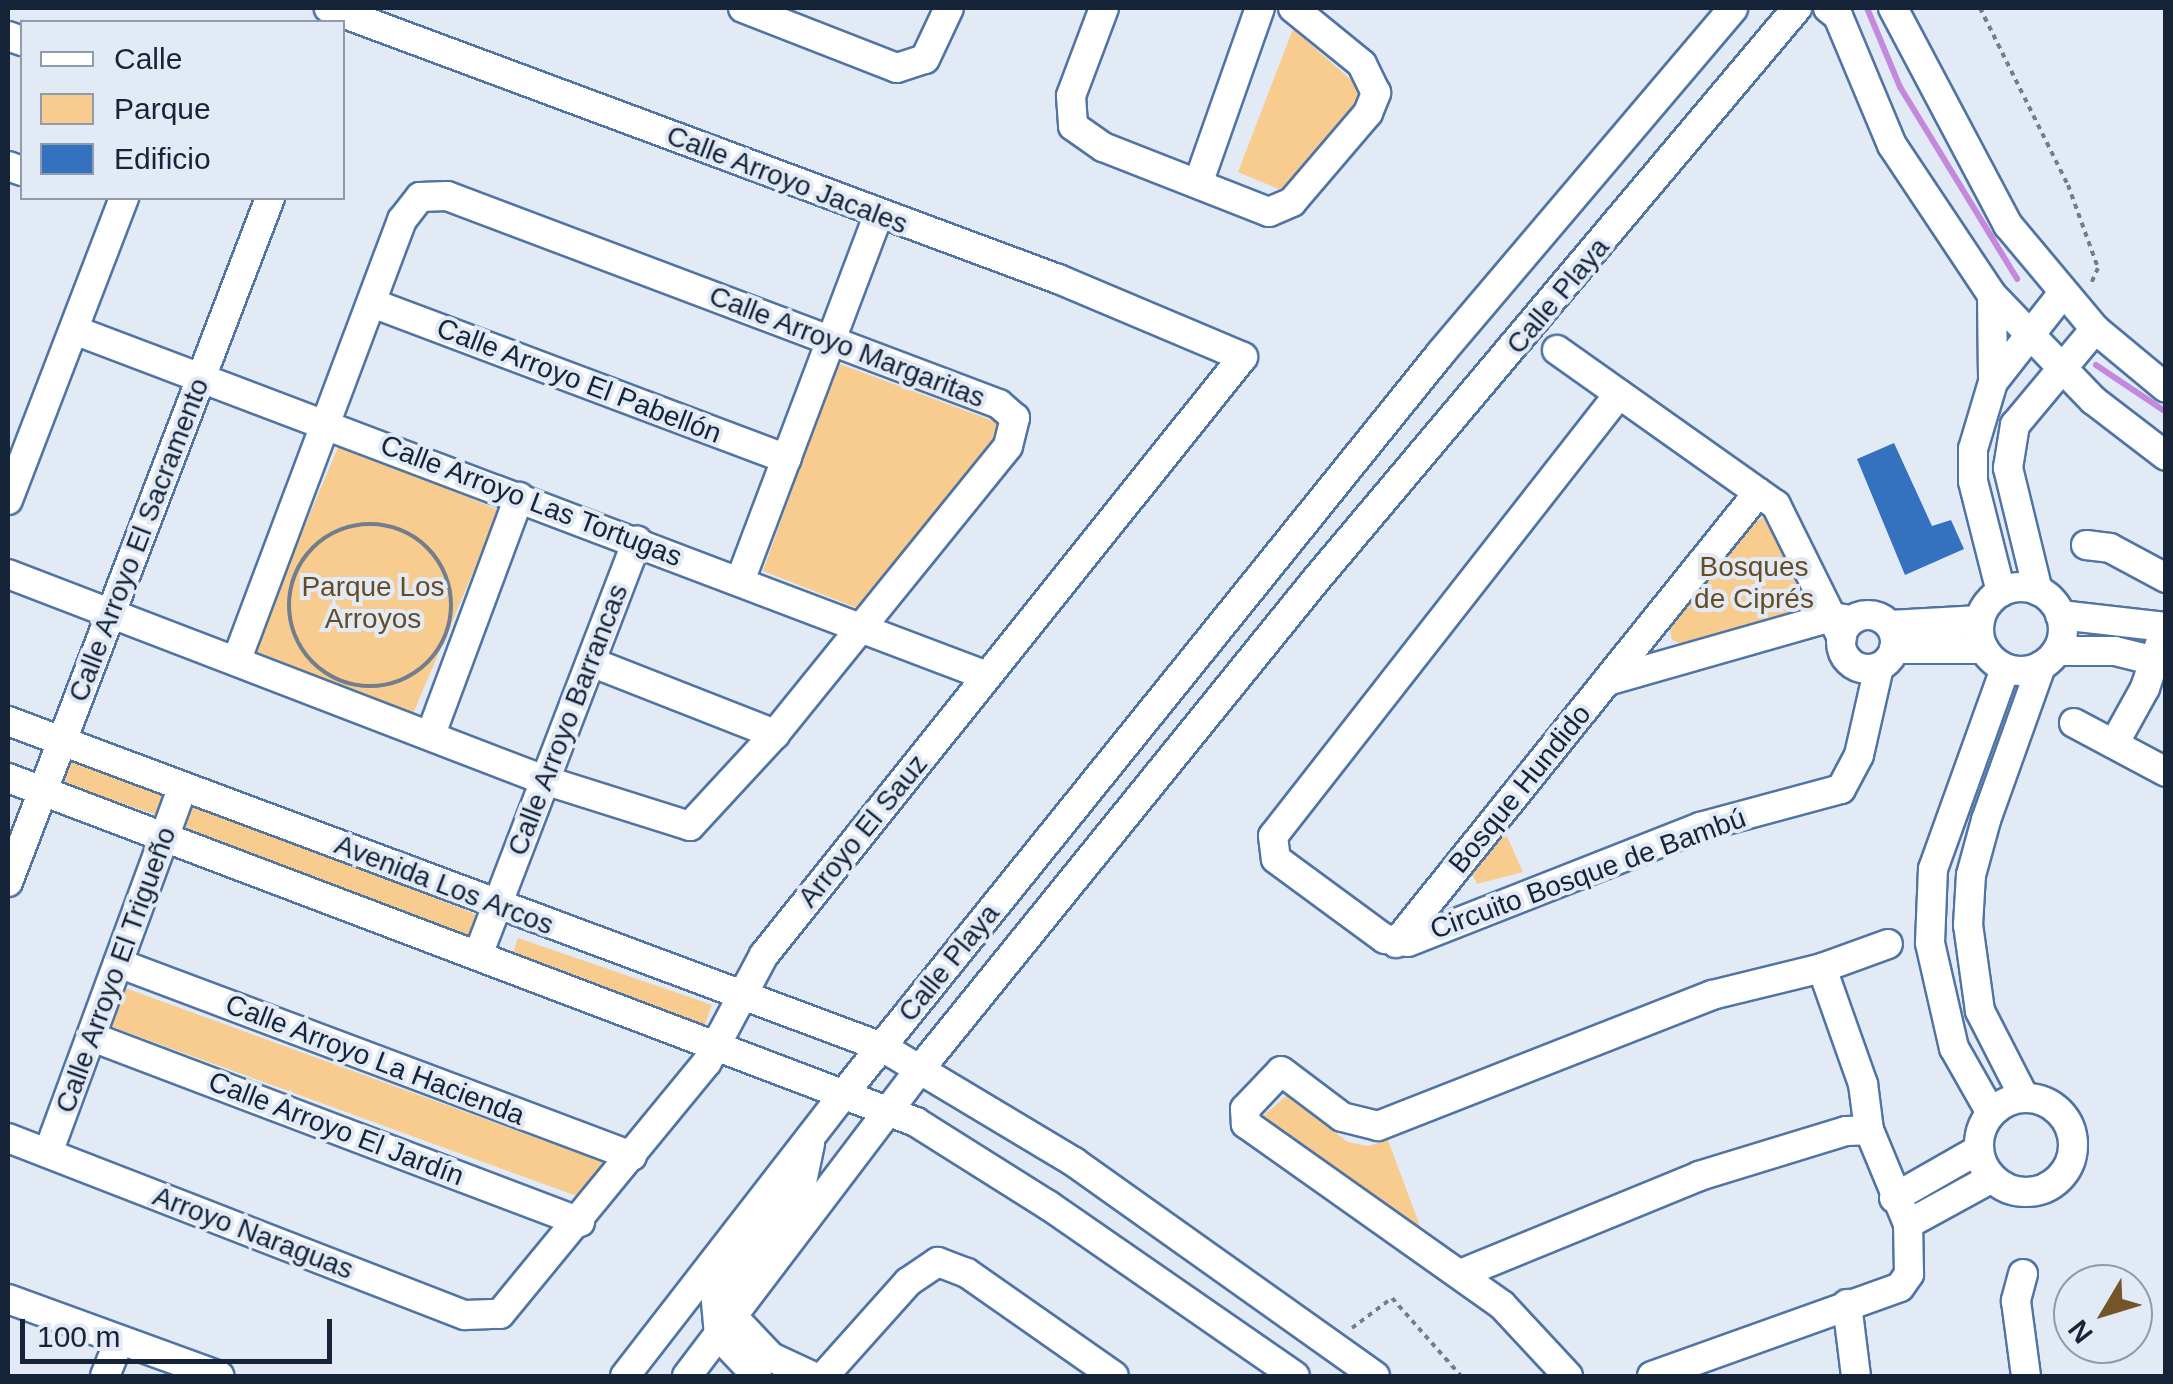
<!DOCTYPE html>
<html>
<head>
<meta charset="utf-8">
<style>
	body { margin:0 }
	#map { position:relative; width:2173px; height:1384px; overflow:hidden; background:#e2eaf5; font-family:Helvetica,sans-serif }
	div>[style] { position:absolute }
	.green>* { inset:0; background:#f8cc8f; transform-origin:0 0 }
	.stream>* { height:6px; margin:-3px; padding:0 3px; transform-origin:3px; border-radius:3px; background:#c488dd }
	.building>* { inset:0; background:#3471be }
	.path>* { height:4px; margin-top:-2px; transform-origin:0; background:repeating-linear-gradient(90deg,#727d8d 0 5px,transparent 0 10px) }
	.path>.ring { margin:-2px; padding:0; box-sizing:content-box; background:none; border:4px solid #727d8d; border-radius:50% }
	.roads { filter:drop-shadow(2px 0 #5074a4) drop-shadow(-2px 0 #5074a4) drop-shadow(0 2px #5074a4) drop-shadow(0 -2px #5074a4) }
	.minor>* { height:28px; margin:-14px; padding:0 14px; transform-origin:14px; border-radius:14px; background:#fff }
	.minor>.ring { margin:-14px; padding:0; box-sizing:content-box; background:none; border:28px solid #fff; border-radius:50% }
	span { translate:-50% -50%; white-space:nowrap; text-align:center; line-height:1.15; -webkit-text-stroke:8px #e2eaf5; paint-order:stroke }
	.street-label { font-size:28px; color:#152438 }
	.park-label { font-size:28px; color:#664c24 }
	.frame { position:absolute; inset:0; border:10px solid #152438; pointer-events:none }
	.legend { position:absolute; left:20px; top:20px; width:325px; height:180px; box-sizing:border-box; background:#e2eaf5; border:2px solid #909ba9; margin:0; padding:12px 18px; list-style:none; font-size:30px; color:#152438 }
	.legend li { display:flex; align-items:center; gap:20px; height:50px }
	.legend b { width:50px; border:2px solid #909ba9 }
	.north { position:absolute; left:2053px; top:1264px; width:100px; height:100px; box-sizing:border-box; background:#e2eaf5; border:2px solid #909ba9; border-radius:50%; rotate:232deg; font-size:28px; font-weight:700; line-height:40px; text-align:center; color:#152438 }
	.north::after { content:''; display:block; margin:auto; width:35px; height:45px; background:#735529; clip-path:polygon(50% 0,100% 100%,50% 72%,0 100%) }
	.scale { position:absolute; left:20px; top:1319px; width:312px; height:45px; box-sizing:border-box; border:5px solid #152438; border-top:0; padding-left:12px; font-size:30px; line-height:35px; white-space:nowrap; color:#152438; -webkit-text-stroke:8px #e2eaf5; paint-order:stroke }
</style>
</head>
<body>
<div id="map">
	<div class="green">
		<i style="clip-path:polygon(1293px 29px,1366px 93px,1288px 193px,1238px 172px)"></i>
		<i style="clip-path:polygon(837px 363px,1007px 426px,862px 610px,763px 571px)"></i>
		<i style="left:340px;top:443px;width:173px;height:231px;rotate:23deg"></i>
		<i style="clip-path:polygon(1763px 518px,1775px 524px,1807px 603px,1799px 613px,1685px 646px,1672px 640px,1669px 623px,1748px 524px)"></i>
		<i style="clip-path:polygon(67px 758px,171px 796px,163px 817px,61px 783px)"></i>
		<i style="clip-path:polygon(194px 803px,480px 916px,472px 938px,185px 830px)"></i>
		<i style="clip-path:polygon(1505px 832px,1523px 872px,1477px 884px,1472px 874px)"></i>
		<i style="left:518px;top:938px;width:205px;height:22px;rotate:19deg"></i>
		<i style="left:125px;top:988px;width:514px;height:41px;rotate:20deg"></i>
		<i style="clip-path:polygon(1286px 1096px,1348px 1142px,1368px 1146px,1388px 1140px,1421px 1229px,1265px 1123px,1263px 1116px)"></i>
	</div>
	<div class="stream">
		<i style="left:1867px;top:8px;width:86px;rotate:67.3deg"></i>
		<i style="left:1900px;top:87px;width:225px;rotate:58.6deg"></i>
		<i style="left:2096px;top:365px;width:84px;rotate:33.9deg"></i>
	</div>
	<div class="building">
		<i style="clip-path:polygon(1894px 443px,1932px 526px,1951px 520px,1964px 549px,1905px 575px,1857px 459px)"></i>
	</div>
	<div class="path">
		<i style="left:1980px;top:8px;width:198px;rotate:63.6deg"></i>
		<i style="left:2068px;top:185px;width:88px;rotate:70.1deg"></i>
		<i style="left:2098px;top:268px;width:17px;rotate:114deg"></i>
		<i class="ring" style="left:289px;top:524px;width:158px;height:158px"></i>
		<i style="left:1352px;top:1328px;width:50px;rotate:-36.9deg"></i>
		<i style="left:1392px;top:1298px;width:104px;rotate:48.5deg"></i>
	</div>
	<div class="roads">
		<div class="minor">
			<i style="left:743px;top:8px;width:165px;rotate:21.3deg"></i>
			<i style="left:897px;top:68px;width:29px;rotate:-18deg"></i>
			<i style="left:925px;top:59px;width:56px;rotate:-64.8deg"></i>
			<i style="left:1104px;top:8px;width:94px;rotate:110.6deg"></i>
			<i style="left:1071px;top:96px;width:30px;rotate:86deg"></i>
			<i style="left:1073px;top:126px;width:37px;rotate:35deg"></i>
			<i style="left:1103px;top:147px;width:178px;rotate:21.4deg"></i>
			<i style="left:1269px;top:212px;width:25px;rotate:-23deg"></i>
			<i style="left:1292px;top:202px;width:117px;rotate:-49.5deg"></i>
			<i style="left:1368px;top:113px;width:22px;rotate:-68deg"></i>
			<i style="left:1376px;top:93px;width:32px;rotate:-116deg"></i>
			<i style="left:1362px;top:64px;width:89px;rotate:-140.9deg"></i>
			<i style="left:1828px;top:8px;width:13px;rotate:39deg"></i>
			<i style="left:1838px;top:16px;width:140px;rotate:67.3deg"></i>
			<i style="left:1892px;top:145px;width:180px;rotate:56.3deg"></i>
			<i style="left:1992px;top:295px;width:146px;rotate:46.1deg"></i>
			<i style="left:2093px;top:400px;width:92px;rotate:37.5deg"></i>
			<i style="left:1893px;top:8px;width:246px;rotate:62.1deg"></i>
			<i style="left:2008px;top:225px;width:136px;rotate:50.1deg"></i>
			<i style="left:2095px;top:329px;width:92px;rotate:39.7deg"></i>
			<i style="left:8px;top:36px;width:15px;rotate:20deg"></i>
			<i style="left:8px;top:166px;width:15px;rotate:20deg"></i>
			<i style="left:1199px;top:181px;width:183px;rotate:-70.6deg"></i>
			<i style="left:1992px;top:295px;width:83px;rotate:89.3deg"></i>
			<i style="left:372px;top:303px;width:443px;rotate:20.6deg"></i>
			<i style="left:74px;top:330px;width:976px;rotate:20.76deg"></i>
			<i style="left:1557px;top:350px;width:268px;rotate:35.3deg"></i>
			<i style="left:1776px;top:505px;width:148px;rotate:63.6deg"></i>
			<i style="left:1619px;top:394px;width:561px;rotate:128.05deg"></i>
			<i style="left:1273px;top:836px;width:23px;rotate:83deg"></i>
			<i style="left:1276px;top:859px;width:135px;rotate:36.3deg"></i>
			<i style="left:1385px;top:939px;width:23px;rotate:7deg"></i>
			<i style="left:1408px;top:942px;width:314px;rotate:-21.5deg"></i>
			<i style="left:1700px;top:827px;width:146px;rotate:-15.1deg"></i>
			<i style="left:1841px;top:789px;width:38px;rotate:-62deg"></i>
			<i style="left:1859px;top:755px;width:90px;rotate:-77.2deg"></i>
			<i style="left:8px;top:500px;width:324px;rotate:-69deg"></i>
			<i style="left:2086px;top:545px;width:24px;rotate:7deg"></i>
			<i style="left:2110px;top:548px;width:64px;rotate:28.2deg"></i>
			<i style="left:8px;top:574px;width:574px;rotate:21.02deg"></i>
			<i style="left:544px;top:780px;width:153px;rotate:17.5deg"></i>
			<i style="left:690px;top:826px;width:125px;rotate:-47.3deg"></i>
			<i style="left:775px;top:734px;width:370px;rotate:-51deg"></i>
			<i style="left:1008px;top:446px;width:29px;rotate:-76deg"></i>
			<i style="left:1015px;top:418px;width:21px;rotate:-139deg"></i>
			<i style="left:999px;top:404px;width:590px;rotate:-159.35deg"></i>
			<i style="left:447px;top:196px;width:27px;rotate:178deg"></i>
			<i style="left:420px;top:197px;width:29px;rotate:128deg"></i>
			<i style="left:402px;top:220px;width:470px;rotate:110.6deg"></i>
			<i style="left:740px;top:581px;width:391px;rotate:-69.3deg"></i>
			<i class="ring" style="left:1979px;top:587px;width:56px;height:56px"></i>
			<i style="left:2038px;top:591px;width:127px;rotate:-103.7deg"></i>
			<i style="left:2008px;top:468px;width:44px;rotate:-80.8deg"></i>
			<i style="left:2015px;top:425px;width:125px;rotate:-50.2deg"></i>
			<i style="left:2001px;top:592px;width:114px;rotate:-104.2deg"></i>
			<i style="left:1973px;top:481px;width:32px;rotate:-90deg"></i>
			<i style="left:1973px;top:449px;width:70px;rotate:-73.4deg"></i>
			<i style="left:1993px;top:382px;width:113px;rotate:-51.8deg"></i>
			<i style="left:2060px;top:615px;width:106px;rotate:6.5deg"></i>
			<i class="ring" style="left:1841px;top:615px;width:26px;height:26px"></i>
			<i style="left:1890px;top:625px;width:90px;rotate:-3.2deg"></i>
			<i style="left:1894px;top:649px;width:90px"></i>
			<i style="left:2057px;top:651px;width:58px"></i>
			<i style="left:2115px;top:651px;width:41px;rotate:14deg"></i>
			<i style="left:591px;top:662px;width:198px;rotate:21.4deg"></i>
			<i style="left:1607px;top:681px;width:234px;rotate:-15.9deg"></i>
			<i style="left:1832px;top:617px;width:19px;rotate:9deg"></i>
			<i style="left:8px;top:721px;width:933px;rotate:20.46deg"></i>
			<i style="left:882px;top:1047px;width:224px;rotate:30.9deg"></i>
			<i style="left:1074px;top:1162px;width:369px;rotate:35.4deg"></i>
			<i style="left:2074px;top:723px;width:104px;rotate:28deg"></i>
			<i style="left:431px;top:734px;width:253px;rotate:-69.6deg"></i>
			<i style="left:2114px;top:744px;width:64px;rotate:-61deg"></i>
			<i style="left:2145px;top:688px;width:65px;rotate:-71.3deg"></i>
			<i style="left:8px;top:778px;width:971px;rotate:20.75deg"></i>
			<i style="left:916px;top:1122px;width:156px;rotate:32.2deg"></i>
			<i style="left:1048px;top:1205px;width:300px;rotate:34.7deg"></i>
			<i style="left:8px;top:882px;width:732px;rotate:-69.04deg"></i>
			<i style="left:1396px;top:943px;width:578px;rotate:-51.19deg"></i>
			<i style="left:478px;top:955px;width:444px;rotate:-69deg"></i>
			<i style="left:118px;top:963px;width:549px;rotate:20.58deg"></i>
			<i style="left:92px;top:1037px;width:522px;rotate:20.76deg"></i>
			<i style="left:2024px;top:1097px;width:97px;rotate:-117.1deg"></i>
			<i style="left:1980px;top:1011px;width:87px;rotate:-97.9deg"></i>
			<i style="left:1968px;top:925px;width:50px;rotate:-86.6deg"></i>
			<i style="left:1971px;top:875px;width:57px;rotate:-74.7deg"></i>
			<i style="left:1986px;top:820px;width:164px;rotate:-70.3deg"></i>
			<i class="ring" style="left:1979px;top:1098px;width:66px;height:66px"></i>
			<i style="left:1991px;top:1113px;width:75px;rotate:-119.6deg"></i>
			<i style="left:1954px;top:1048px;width:108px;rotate:-102.9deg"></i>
			<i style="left:1930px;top:943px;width:74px;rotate:-87.7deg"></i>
			<i style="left:1933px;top:869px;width:213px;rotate:-70.2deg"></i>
			<i style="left:8px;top:1138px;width:490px;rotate:21.2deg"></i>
			<i style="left:465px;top:1315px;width:35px;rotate:-2deg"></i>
			<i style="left:500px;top:1314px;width:326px;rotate:-50.6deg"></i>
			<i style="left:707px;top:1062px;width:121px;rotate:-62deg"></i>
			<i style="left:764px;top:955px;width:766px;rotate:-51.31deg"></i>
			<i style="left:1243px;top:357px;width:201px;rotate:-157.1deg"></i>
			<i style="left:1058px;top:279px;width:778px;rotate:-159.61deg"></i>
			<i style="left:48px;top:1153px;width:390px;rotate:-69.8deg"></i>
			<i style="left:1894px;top:1198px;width:97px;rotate:-29.7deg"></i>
			<i style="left:1908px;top:1224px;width:96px;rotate:-28.7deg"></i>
			<i style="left:1463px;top:1273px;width:255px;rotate:-22.3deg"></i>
			<i style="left:1699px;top:1176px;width:154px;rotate:-17deg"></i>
			<i style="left:1846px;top:1131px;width:23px;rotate:-2deg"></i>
			<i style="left:2023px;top:1274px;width:28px;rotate:105deg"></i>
			<i style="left:2016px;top:1301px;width:76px;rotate:82.4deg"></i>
			<i style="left:8px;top:1299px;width:225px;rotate:20deg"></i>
			<i style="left:1847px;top:1304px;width:73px;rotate:82.9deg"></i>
			<i style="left:734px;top:1318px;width:54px;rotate:46.5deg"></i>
			<i style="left:771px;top:1357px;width:45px;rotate:24.9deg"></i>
			<i style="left:105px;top:1376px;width:38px;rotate:-68deg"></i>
			<i style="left:625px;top:1376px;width:359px;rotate:-52.2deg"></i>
			<i style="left:845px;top:1092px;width:948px;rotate:-51.12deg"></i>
			<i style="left:1440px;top:354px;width:453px;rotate:-49.7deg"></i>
			<i style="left:687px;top:1376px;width:385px;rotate:-52.8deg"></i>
			<i style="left:920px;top:1069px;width:628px;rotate:-51.01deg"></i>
			<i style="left:1315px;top:581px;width:749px;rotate:-49.93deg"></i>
			<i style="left:757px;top:1376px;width:55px;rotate:-133.5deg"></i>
			<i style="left:719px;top:1336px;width:37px;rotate:-95deg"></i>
			<i style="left:716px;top:1299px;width:141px;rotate:-52.8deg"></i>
			<i style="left:801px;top:1187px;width:44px;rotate:-78.2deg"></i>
			<i style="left:824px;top:1376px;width:126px;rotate:-48.2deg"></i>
			<i style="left:908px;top:1282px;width:36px;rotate:-34deg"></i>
			<i style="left:938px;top:1262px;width:31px;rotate:21deg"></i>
			<i style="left:967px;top:1273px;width:179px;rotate:35deg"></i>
			<i style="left:1568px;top:1376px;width:97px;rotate:-132.9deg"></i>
			<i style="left:1502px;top:1305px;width:314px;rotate:-144.7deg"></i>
			<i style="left:1246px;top:1124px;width:15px;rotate:-94deg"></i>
			<i style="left:1245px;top:1109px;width:52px;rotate:-46.5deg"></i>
			<i style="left:1281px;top:1071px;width:76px;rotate:37deg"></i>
			<i style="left:1342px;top:1117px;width:37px;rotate:14deg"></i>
			<i style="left:1378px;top:1126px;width:359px;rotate:-21.4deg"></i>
			<i style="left:1712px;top:995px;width:113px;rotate:-13.8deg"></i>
			<i style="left:1822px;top:968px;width:70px;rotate:-20deg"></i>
			<i style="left:1652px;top:1376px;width:263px;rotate:-19.7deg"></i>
			<i style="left:1900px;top:1287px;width:16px;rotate:-55deg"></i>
			<i style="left:1909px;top:1274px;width:50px;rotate:-91.1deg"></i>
			<i style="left:1908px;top:1224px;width:102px;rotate:-112.5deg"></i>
			<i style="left:1869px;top:1130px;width:46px;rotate:-97.4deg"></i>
			<i style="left:1863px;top:1084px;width:123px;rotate:-109.5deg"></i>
		</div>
	</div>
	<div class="street-label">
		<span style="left:787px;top:180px;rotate:21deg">Calle Arroyo Jacales</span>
		<span style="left:1558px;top:296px;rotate:-50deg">Calle Playa</span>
		<span style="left:847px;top:347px;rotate:21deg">Calle Arroyo Margaritas</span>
		<span style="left:579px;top:381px;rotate:21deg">Calle Arroyo El Pabellón</span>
		<span style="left:531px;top:501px;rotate:21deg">Calle Arroyo Las Tortugas</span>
		<span style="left:139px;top:540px;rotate:-69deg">Calle Arroyo El Sacramento</span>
		<span style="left:568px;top:720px;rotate:-69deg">Calle Arroyo Barrancas</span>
		<span style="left:1520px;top:789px;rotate:-51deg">Bosque Hundido</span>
		<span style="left:863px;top:831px;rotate:-51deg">Arroyo El Sauz</span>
		<span style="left:1588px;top:874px;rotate:-20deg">Circuito Bosque de Bambú</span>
		<span style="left:444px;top:885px;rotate:21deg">Avenida Los Arcos</span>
		<span style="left:949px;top:963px;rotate:-51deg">Calle Playa</span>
		<span style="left:116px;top:970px;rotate:-70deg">Calle Arroyo El Trigueño</span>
		<span style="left:375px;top:1060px;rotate:21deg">Calle Arroyo La Hacienda</span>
		<span style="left:336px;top:1129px;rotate:21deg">Calle Arroyo El Jardín</span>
		<span style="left:253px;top:1233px;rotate:21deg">Arroyo Naraguas</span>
	</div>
	<div class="park-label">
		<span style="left:1754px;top:583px">Bosques<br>de Ciprés</span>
		<span style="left:373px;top:603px">Parque Los<br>Arroyos</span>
	</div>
	<div class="frame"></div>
	<ul class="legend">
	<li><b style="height:12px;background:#fff"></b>Calle</li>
	<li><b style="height:28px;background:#f8cc8f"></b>Parque</li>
	<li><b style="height:28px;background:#3471be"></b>Edificio</li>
	</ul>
	<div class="north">N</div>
	<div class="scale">100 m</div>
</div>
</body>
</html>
